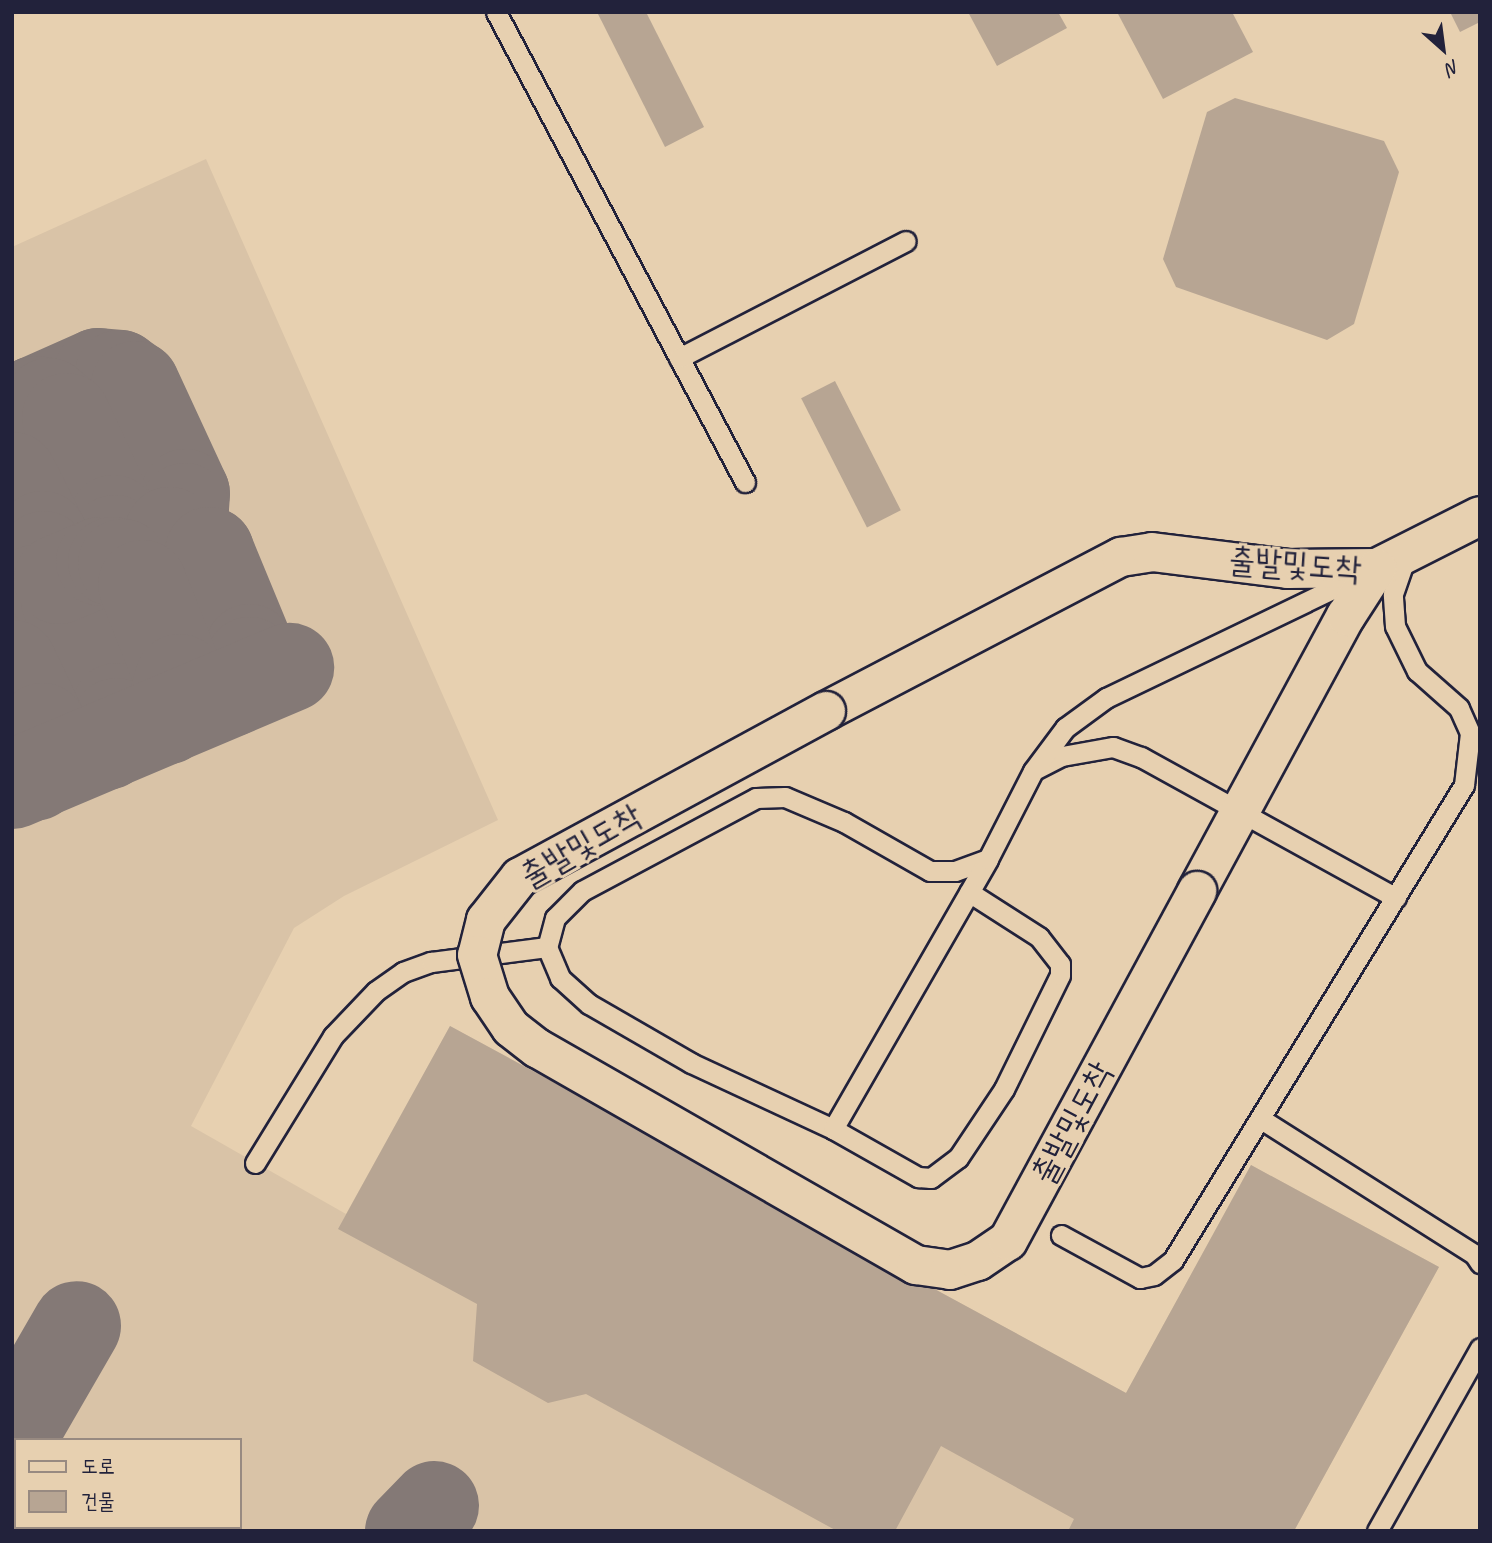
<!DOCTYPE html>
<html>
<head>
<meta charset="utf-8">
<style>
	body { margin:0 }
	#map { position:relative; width:1492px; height:1543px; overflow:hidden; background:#e7d0b0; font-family:Caveat,"Poor Story",sans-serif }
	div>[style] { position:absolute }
	.built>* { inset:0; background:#d9c3a7 }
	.taxiway>* { height:89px; margin:-44.5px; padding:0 44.5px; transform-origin:44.5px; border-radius:44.5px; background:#847976 }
	.building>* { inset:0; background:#b7a593; transform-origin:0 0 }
	.roads { filter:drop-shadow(2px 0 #22223b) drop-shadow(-2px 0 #22223b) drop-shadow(0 2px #22223b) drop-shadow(0 -2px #22223b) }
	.lane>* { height:19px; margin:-9.5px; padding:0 9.5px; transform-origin:9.5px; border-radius:9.5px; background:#e7d0b0 }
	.secondary>* { height:38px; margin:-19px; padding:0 19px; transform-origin:19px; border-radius:19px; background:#e7d0b0 }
	.bridges { filter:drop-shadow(2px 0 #22223b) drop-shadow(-2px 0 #22223b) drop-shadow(0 2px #22223b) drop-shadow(0 -2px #22223b) }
	.secondary-bridge>* { height:38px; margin:-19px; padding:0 19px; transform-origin:19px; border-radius:19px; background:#e7d0b0 }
	span { translate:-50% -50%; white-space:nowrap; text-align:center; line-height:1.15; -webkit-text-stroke:6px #e7d0b0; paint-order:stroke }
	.street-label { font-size:33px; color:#22223b }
	.frame { position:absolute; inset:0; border:14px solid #22223b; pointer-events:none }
	.legend { position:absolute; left:14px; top:1438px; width:228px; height:91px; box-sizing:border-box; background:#e7d0b0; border:2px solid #988a81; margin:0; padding:9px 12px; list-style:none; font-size:21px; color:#22223b }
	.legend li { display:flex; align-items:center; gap:14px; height:35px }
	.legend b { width:35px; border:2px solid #988a81 }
	.north { position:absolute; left:1408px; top:14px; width:70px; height:70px; -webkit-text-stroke:5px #e7d0b0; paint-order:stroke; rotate:152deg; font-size:19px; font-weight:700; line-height:28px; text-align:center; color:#22223b }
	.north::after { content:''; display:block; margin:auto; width:24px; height:32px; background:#22223b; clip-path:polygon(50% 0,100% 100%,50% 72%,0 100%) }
</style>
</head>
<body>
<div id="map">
	<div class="built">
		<i style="clip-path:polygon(evenodd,206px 159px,498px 820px,344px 896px,294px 928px,191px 1126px,346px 1214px,450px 1026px,1126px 1393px,1251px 1165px,1439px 1267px,1294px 1531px,12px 1531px,12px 247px,206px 159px,16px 1440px,240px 1440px,240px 1527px,16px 1527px,16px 1440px)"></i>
	</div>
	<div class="taxiway">
		<i style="left:35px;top:400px;width:69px;rotate:-24deg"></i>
		<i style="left:98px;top:372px;width:21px;rotate:5deg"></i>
		<i style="left:119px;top:374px;width:19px;rotate:35deg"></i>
		<i style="left:135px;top:385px;width:119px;rotate:65.2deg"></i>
		<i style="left:185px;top:493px;width:14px;rotate:94deg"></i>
		<i style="left:184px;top:507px;width:28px;rotate:122deg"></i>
		<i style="left:169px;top:531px;width:75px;rotate:156.5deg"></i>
		<i style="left:12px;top:411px;width:25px;rotate:-26deg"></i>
		<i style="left:35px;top:400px;width:13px;rotate:9deg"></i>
		<i style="left:48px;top:402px;width:23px;rotate:40deg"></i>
		<i style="left:66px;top:417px;width:112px;rotate:65.3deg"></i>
		<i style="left:113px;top:519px;width:20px;rotate:87deg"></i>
		<i style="left:114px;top:539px;width:26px;rotate:122deg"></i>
		<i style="left:12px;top:476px;width:66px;rotate:63deg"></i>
		<i style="left:42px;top:535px;width:20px;rotate:87deg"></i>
		<i style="left:43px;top:555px;width:35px;rotate:105deg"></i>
		<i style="left:34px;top:589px;width:19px;rotate:9deg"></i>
		<i style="left:53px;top:592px;width:14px;rotate:34deg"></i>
		<i style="left:65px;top:600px;width:119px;rotate:64.5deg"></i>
		<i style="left:116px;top:707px;width:15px;rotate:90deg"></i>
		<i style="left:116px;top:722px;width:25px;rotate:113deg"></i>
		<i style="left:169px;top:531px;width:45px;rotate:26.6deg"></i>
		<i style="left:209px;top:551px;width:105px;rotate:67.6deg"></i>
		<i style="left:249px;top:648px;width:13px;rotate:90deg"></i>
		<i style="left:249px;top:661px;width:37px;rotate:123deg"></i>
		<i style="left:58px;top:579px;width:46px;rotate:-23.2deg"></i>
		<i style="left:100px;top:561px;width:12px"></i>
		<i style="left:112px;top:561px;width:10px;rotate:11deg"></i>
		<i style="left:122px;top:563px;width:29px;rotate:46deg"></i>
		<i style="left:142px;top:584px;width:101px;rotate:68.5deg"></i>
		<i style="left:179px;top:678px;width:43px;rotate:106.3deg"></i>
		<i style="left:12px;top:664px;width:70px;rotate:64.5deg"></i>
		<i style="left:42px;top:727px;width:49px;rotate:98.3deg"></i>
		<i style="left:12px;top:784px;width:301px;rotate:-22.9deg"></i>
		<i style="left:12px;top:1436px;width:128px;rotate:-60deg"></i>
		<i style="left:409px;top:1531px;width:36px;rotate:-46deg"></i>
	</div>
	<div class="building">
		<i style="clip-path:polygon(597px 12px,646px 12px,704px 127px,665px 147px)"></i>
		<i style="clip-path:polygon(968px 12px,1058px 12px,1067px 28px,997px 66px)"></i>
		<i style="clip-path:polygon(1117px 12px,1232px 12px,1253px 52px,1163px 99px)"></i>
		<i style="clip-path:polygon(1450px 12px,1480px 12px,1480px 22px,1460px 32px)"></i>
		<i style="clip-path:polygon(1235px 98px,1384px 141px,1399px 172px,1354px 324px,1327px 340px,1176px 287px,1163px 259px,1207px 112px)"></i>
		<i style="left:835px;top:381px;width:145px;height:38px;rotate:63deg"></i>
		<i style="clip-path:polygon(450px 1026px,1126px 1393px,1251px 1165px,1439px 1267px,1294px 1531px,1068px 1531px,1074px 1519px,941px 1446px,895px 1531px,837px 1531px,586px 1394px,548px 1403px,473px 1361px,477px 1304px,338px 1229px)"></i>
	</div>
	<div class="roads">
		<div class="lane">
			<i style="left:496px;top:12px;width:532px;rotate:62.09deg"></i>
			<i style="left:679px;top:358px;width:255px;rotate:-27.3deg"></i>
			<i style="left:1036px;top:769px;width:29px;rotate:-27deg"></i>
			<i style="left:1062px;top:756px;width:52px;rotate:-10deg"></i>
			<i style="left:1113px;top:747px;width:30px;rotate:20deg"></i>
			<i style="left:1141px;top:757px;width:291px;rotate:28.9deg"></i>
			<i style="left:988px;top:859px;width:35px;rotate:160deg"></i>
			<i style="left:955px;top:871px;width:25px;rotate:180deg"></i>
			<i style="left:930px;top:871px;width:99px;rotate:-150.3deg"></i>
			<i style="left:844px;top:822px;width:64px;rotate:-157deg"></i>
			<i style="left:785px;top:797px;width:29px;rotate:178deg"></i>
			<i style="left:756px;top:798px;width:197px;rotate:151.9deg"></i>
			<i style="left:582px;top:891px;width:38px;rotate:135deg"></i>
			<i style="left:555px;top:918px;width:30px;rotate:105deg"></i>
			<i style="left:547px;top:947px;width:34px;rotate:67deg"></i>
			<i style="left:560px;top:978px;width:39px;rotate:42deg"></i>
			<i style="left:589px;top:1004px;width:118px;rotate:30deg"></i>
			<i style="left:691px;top:1063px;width:157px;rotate:24.9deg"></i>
			<i style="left:833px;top:1129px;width:311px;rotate:-60.1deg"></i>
			<i style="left:988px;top:859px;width:99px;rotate:-62.9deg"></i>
			<i style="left:1033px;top:771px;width:54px;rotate:-53.3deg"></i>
			<i style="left:1065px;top:728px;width:51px;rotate:-36.2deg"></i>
			<i style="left:1106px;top:698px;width:282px;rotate:-25.7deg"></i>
			<i style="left:1261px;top:1119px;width:252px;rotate:32.4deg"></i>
			<i style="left:1474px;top:1254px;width:11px;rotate:56deg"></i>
			<i style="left:833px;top:1129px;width:98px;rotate:29.5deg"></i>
			<i style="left:918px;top:1177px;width:13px;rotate:4deg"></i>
			<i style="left:931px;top:1178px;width:34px;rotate:-37deg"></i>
			<i style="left:958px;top:1158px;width:83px;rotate:-56.3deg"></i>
			<i style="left:1004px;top:1089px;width:127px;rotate:-63.8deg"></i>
			<i style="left:1060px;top:975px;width:11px;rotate:-90deg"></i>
			<i style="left:1060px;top:964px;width:34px;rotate:-128deg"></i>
			<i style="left:1039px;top:937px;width:83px;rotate:-147.3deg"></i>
			<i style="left:255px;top:1163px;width:149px;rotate:-58.4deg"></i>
			<i style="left:333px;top:1036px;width:62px;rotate:-46.3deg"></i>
			<i style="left:376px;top:991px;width:33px;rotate:-35deg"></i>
			<i style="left:403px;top:972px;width:30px;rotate:-20deg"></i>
			<i style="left:431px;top:962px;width:117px;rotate:-7.4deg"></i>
			<i style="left:1061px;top:1235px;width:90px;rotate:28.6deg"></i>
			<i style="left:1140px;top:1278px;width:14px;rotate:-12deg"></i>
			<i style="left:1154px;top:1275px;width:24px;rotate:-38deg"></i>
			<i style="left:1173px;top:1260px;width:557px;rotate:-58.51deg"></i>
			<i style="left:1464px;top:785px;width:52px;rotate:-83.4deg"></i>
			<i style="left:1470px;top:733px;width:27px;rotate:-114deg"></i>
			<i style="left:1459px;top:708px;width:56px;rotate:-138.6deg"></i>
			<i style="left:1417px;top:671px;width:50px;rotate:-116.1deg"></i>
			<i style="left:1395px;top:626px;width:32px;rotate:-94deg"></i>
			<i style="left:1393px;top:594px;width:39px;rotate:-71deg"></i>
			<i style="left:1377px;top:1531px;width:210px;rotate:-60.6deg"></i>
		</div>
		<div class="secondary">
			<i style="left:826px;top:711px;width:333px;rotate:-27.6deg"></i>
			<i style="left:1121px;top:557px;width:31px;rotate:-9deg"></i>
			<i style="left:1152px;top:552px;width:137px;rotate:7.1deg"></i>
			<i style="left:1288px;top:569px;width:89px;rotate:-0.6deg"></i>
			<i style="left:1377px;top:568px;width:115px;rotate:-26.8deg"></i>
			<i style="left:1197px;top:891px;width:313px;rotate:-61.6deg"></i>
			<i style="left:1346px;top:616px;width:57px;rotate:-57.1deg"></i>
		</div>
	</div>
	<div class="bridges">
		<div class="secondary-bridge">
			<i style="left:826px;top:711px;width:348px;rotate:151.5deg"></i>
			<i style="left:520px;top:877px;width:55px;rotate:128.3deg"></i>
			<i style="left:486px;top:920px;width:36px;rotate:104deg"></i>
			<i style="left:477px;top:955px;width:44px;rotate:72.8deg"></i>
			<i style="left:490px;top:997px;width:37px;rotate:56deg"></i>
			<i style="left:511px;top:1028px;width:33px;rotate:38deg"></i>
			<i style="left:537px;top:1048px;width:437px;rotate:29.8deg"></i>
			<i style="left:916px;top:1265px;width:34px;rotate:8deg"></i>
			<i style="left:950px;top:1270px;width:29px;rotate:-18deg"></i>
			<i style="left:978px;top:1261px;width:36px;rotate:-34deg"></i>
			<i style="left:1008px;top:1241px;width:398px;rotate:-61.6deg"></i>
		</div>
	</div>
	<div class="street-label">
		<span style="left:1295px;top:565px;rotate:4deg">출발및도착</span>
		<span style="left:581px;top:846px;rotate:-30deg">출발및도착</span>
		<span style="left:1072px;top:1123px;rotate:-62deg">출발및도착</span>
	</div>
	<div class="frame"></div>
	<ul class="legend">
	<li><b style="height:9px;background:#e7d0b0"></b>도로</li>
	<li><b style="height:19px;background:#b7a593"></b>건물</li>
	</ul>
	<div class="north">N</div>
</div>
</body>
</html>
